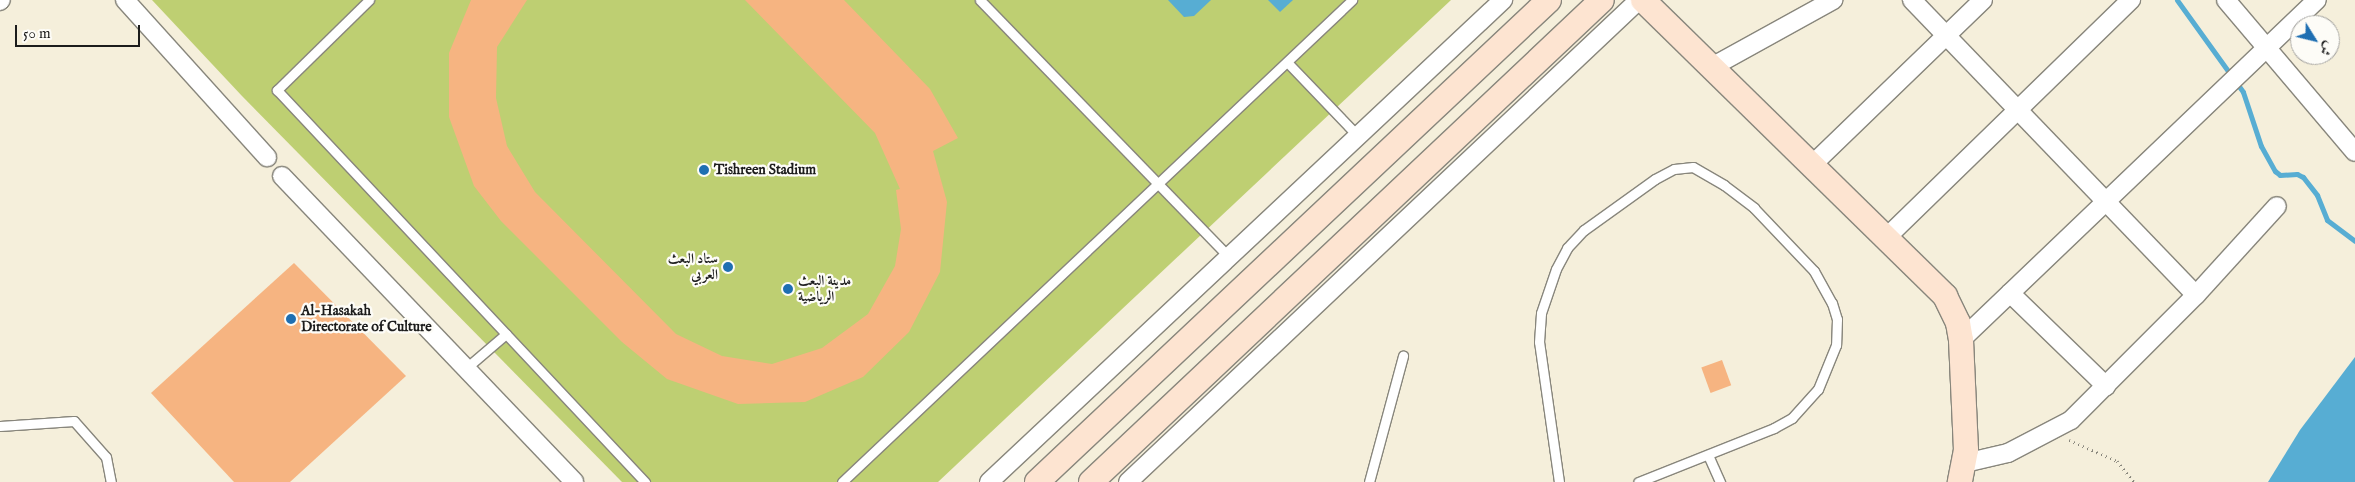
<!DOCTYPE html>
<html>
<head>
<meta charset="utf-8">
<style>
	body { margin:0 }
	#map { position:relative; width:2355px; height:482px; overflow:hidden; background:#f5efdb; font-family:"IM FELL English",Amiri,serif }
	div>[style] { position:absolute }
	.green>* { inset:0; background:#becf72 }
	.water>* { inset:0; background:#57add3 }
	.stream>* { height:5px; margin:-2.5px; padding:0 2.5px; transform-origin:2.5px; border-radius:2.5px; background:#57add3 }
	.building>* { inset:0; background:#f6b481; transform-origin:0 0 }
	.path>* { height:3px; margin-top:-1.5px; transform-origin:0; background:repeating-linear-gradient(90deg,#88867c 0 1px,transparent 0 5px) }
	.roads { filter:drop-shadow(1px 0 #88867c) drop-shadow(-1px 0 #88867c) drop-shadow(0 1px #88867c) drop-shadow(0 -1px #88867c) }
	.lane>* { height:9px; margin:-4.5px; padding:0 4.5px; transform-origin:4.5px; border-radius:4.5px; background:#fff }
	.street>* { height:18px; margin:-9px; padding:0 9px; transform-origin:9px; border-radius:9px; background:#fff }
	.secondary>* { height:24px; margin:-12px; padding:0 12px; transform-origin:12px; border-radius:12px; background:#fde4d1 }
	.dots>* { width:14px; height:14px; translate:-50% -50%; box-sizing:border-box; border:2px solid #fdfcf7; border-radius:50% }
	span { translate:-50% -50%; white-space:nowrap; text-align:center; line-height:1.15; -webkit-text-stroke:4.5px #fdfcf7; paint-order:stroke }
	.poi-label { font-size:14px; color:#1c1c1c; font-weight:700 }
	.left { translate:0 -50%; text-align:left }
	.right { translate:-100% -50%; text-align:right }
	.north { position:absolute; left:2290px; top:15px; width:50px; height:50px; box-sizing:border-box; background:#fdfcf7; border:1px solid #a3a29f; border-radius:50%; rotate:126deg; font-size:14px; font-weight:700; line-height:20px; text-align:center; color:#1c1c1c }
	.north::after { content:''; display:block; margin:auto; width:18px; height:22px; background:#1f6fb2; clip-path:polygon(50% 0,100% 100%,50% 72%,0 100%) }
	.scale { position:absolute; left:15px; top:25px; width:125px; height:22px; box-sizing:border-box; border:2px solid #1c1c1c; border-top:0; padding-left:6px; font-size:15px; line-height:18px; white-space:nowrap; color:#1c1c1c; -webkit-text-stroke:4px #fdfcf7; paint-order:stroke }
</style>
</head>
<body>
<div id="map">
	<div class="green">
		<i style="clip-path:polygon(152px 0,1451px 0,938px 482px,622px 482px,242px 96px)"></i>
	</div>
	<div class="water">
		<i style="clip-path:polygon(1168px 0,1211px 0,1194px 16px,1184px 17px)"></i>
		<i style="clip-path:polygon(1268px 0,1293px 0,1280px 12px)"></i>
		<i style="clip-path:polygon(2355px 357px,2355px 482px,2268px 482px,2300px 430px)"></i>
	</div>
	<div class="stream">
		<i style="left:2177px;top:0;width:113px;rotate:54.3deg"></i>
		<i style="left:2243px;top:92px;width:57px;rotate:71.6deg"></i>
		<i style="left:2261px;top:146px;width:29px;rotate:61deg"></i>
		<i style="left:2275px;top:171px;width:6px;rotate:39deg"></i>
		<i style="left:2280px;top:175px;width:17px;rotate:-3deg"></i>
		<i style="left:2297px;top:174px;width:7px;rotate:27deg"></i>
		<i style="left:2303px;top:177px;width:23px;rotate:52deg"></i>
		<i style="left:2317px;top:195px;width:27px;rotate:68deg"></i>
		<i style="left:2327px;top:220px;width:35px;rotate:37deg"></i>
	</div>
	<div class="building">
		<i style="clip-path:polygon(471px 0,527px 0,497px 47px,496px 98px,507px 146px,535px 192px,676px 334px,722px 356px,772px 364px,822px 348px,868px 314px,895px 266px,901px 229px,896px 190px,900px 189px,875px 133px,745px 0,844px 0,930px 89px,958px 138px,933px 151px,947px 202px,940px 272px,909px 332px,863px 377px,805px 402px,738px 404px,667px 379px,622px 342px,501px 221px,474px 186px,449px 117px,449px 53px)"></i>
		<i style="clip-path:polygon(294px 263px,406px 376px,290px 482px,234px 482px,151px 393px)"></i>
		<i style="left:1722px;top:360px;width:27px;height:22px;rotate:70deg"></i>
	</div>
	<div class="path">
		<i style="left:2069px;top:440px;width:52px;rotate:23.6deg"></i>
		<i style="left:2117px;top:461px;width:27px;rotate:51deg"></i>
	</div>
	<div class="roads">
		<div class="lane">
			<i style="left:369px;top:0;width:129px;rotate:135.6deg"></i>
			<i style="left:277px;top:90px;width:538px;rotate:46.81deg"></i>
			<i style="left:980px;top:0;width:358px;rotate:45.9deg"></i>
			<i style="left:1287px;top:62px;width:103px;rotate:46.2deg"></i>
			<i style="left:465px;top:369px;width:54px;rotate:-40.5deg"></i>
			<i style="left:0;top:426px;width:74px;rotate:-3.9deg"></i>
			<i style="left:74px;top:421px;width:48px;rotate:48.4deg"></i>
			<i style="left:106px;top:457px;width:25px;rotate:79deg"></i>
			<i style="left:1708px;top:455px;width:30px;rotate:66deg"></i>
			<i style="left:842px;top:482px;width:702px;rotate:-43.38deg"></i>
			<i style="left:1369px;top:482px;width:131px;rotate:-74.9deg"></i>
			<i style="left:1559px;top:482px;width:141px;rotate:-98.1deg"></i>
			<i style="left:1539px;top:342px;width:29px;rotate:-86deg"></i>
			<i style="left:1541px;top:313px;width:46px;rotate:-71.2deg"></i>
			<i style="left:1556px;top:269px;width:24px;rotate:-62deg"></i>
			<i style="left:1567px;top:248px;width:25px;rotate:-47deg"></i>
			<i style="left:1584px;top:230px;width:87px;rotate:-35.7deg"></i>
			<i style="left:1655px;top:179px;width:21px;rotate:-28deg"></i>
			<i style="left:1674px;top:169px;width:19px;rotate:-6deg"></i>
			<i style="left:1693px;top:167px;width:36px;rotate:30deg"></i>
			<i style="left:1724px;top:185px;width:38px;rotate:37deg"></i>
			<i style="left:1754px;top:208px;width:87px;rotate:46.4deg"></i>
			<i style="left:1814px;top:271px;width:37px;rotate:61deg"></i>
			<i style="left:1832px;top:303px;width:17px;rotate:73deg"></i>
			<i style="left:1837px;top:319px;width:26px;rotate:92deg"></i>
			<i style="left:1836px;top:345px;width:48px;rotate:112.2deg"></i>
			<i style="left:1818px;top:389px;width:39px;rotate:132deg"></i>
			<i style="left:1792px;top:418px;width:21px;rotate:151deg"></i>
			<i style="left:1774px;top:428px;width:146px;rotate:158.3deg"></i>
		</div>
		<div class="street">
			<i style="left:125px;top:0;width:212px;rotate:47.9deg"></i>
			<i style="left:1912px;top:0;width:409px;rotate:46.1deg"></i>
			<i style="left:2226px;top:0;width:199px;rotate:49.7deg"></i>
			<i style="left:0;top:1px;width:1px;rotate:-45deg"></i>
			<i style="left:1710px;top:68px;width:141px;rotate:-28.9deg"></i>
			<i style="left:1811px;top:166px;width:239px;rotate:-44deg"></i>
			<i style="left:282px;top:176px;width:423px;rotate:46.3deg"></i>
			<i style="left:1886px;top:238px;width:342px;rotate:-44.2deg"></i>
			<i style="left:2010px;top:293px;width:134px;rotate:44.1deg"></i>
			<i style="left:1961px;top:340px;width:492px;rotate:-43.7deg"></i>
			<i style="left:1965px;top:463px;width:44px;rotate:-13.1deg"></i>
			<i style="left:2008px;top:453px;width:71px;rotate:-27.6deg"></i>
			<i style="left:2071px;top:420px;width:177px;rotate:-45deg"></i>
			<i style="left:2196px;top:295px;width:120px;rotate:-47.7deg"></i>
			<i style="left:989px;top:482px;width:705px;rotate:-43.16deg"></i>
			<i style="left:1128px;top:482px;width:702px;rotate:-43.33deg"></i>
		</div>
		<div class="secondary">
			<i style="left:1643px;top:0;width:423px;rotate:44.4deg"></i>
			<i style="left:1945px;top:296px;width:30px;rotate:64deg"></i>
			<i style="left:1958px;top:323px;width:17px;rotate:80deg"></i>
			<i style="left:1961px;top:340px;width:110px;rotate:87.4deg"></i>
			<i style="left:1966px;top:450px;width:33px;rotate:101deg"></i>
			<i style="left:1037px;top:482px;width:703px;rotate:-43.27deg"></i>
			<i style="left:1091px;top:482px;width:702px;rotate:-43.33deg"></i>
		</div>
	</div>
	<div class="dots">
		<i style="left:704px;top:170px;background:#1f6fb2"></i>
		<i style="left:728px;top:267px;background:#1f6fb2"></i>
		<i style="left:788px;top:289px;background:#1f6fb2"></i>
		<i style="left:291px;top:319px;background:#1f6fb2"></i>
	</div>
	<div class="poi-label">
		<span class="left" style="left:714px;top:170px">Tishreen Stadium</span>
		<span class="right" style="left:718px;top:267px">ستاد البعث<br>العربي</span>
		<span class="left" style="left:798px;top:289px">مدينة البعث<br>الرياضية</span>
		<span class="left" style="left:301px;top:319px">Al-Hasakah<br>Directorate of Culture</span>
	</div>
	<div class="north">ش</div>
	<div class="scale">50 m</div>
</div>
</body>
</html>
